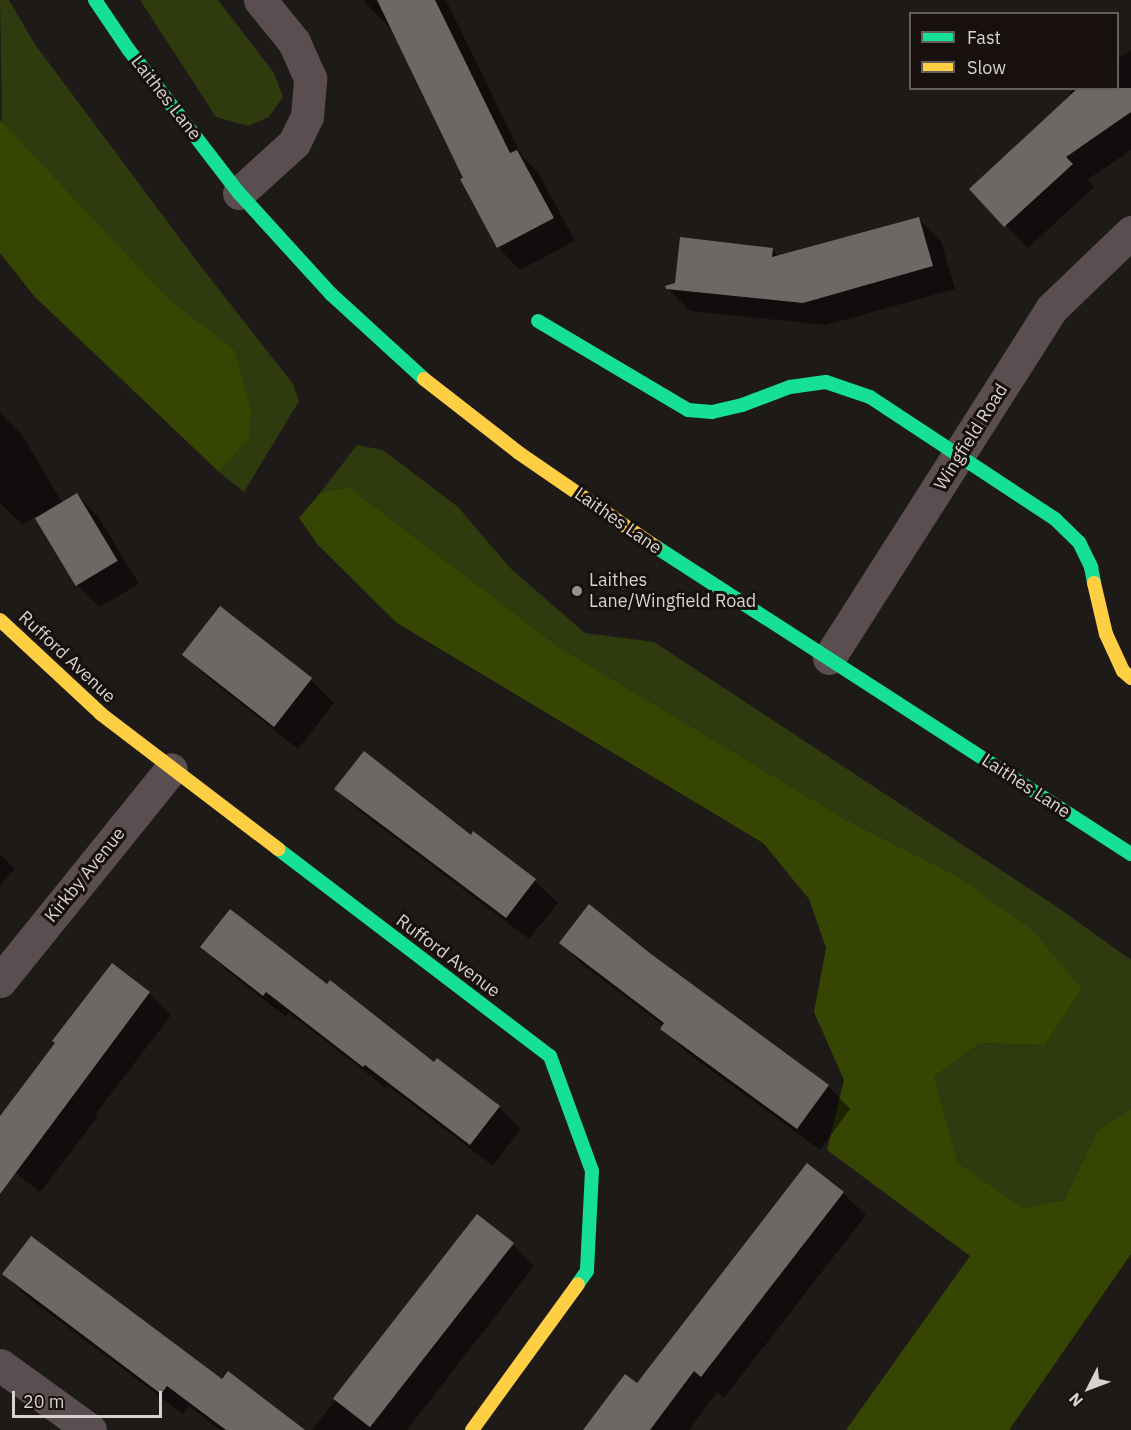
<!DOCTYPE html>
<html>
<head>
<meta charset="utf-8">
<style>
	body { margin:0 }
	#map { position:relative; width:1131px; height:1430px; overflow:hidden; background:#1e1a18; font-family:"IBM Plex Sans",sans-serif }
	div>[style] { position:absolute }
	.green>* { inset:0; background:#2f3a0e }
	.forest>* { inset:0; background:#374503 }
	.shadow>* { inset:0; background:#0007 }
	.building>* { inset:0; background:#6b6866; transform-origin:0 0 }
	.street>* { height:33px; margin:-16.5px; padding:0 16.5px; transform-origin:16.5px; border-radius:16.5px; background:#5b4e51 }
	.fast>* { height:14px; margin:-7px; padding:0 7px; transform-origin:7px; border-radius:7px; background:#16e098 }
	.slow>* { height:14px; margin:-7px; padding:0 7px; transform-origin:7px; border-radius:7px; background:#ffcf43 }
	.dots>* { width:16px; height:16px; translate:-50% -50%; box-sizing:border-box; border:3px solid #17100d; border-radius:50% }
	span { translate:-50% -50%; white-space:nowrap; text-align:center; line-height:1.15; -webkit-text-stroke:6px #17100d; paint-order:stroke }
	.street-label { font-size:18px; color:#d8d3d0 }
	.poi-label { font-size:18px; color:#d8d3d0 }
	.left { translate:0 -50%; text-align:left }
	.legend { position:absolute; left:909px; top:12px; width:210px; height:78px; box-sizing:border-box; background:#17100d; border:2px solid #645e5b; margin:0; padding:8px 10px; list-style:none; font-size:18px; color:#d8d3d0 }
	.legend li { display:flex; align-items:center; gap:12px; height:30px }
	.legend b { width:30px; border:2px solid #645e5b }
	.north { position:absolute; left:1059px; top:1358px; width:60px; height:60px; -webkit-text-stroke:4px #17100d; paint-order:stroke; rotate:228deg; font-size:16px; font-weight:700; line-height:24px; text-align:center; color:#d8d3d0 }
	.north::after { content:''; display:block; margin:auto; width:21px; height:27px; background:#d8d3d0; clip-path:polygon(50% 0,100% 100%,50% 72%,0 100%) }
	.scale { position:absolute; left:12px; top:1391px; width:150px; height:27px; box-sizing:border-box; border:3px solid #d8d3d0; border-top:0; padding-left:8px; font-size:18px; line-height:21px; white-space:nowrap; color:#d8d3d0; -webkit-text-stroke:4px #17100d; paint-order:stroke }
</style>
</head>
<body>
<div id="map">
	<div class="green">
		<i style="clip-path:polygon(0 0,9px 0,34px 43px,199px 264px,293px 384px,299px 401px,244px 492px,219px 472px,249px 437px,234px 349px,170px 300px,2px 123px)"></i>
		<i style="clip-path:polygon(140px 0,218px 0,274px 73px,283px 97px,269px 117px,248px 126px,216px 117px)"></i>
		<i style="clip-path:polygon(357px 445px,383px 450px,458px 507px,510px 568px,585px 633px,654px 642px,1057px 907px,1131px 960px,1131px 1109px,1098px 1130px,1064px 1200px,1024px 1208px,958px 1163px,934px 1077px,980px 1043px,1045px 1045px,1082px 989px,955px 875px,845px 819px,557px 646px,349px 487px,320px 493px)"></i>
	</div>
	<div class="forest">
		<i style="clip-path:polygon(0 120px,170px 300px,234px 349px,251px 411px,249px 438px,219px 472px,35px 297px,0 253px)"></i>
		<i style="clip-path:polygon(349px 487px,557px 646px,845px 819px,955px 875px,1032px 930px,1082px 989px,1045px 1045px,980px 1043px,934px 1077px,958px 1163px,1024px 1208px,1064px 1200px,1098px 1130px,1131px 1109px,1131px 1254px,1009px 1430px,846px 1430px,970px 1256px,827px 1150px,844px 1080px,814px 1012px,826px 948px,809px 899px,763px 843px,397px 623px,318px 545px,299px 518px,320px 493px)"></i>
	</div>
	<div class="shadow">
		<i style="clip-path:polygon(363px 0,446px 0,522px 156px,539px 174px,575px 241px,520px 270px,498px 247px,395px 34px)"></i>
		<i style="clip-path:polygon(1131px 50px,1131px 150px,1087px 180px,1094px 187px,1028px 248px,978px 197px,1072px 96px,1069px 93px,1075px 88px,1118px 88px,1118px 59px)"></i>
		<i style="clip-path:polygon(918px 218px,941px 241px,955px 289px,826px 325px,690px 311px,667px 288px,772px 250px,779px 256px)"></i>
		<i style="clip-path:polygon(0 413px,22px 435px,63px 504px,77px 495px,99px 518px,139px 584px,100px 607px,77px 585px,36px 516px,22px 525px,0 503px)"></i>
		<i style="clip-path:polygon(220px 608px,311px 680px,334px 703px,298px 749px,206px 676px,183px 654px)"></i>
		<i style="clip-path:polygon(336px 789px,471px 837px,473px 834px,535px 881px,558px 903px,529px 939px,359px 811px)"></i>
		<i style="clip-path:polygon(0 854px,15px 869px,0 885px)"></i>
		<i style="clip-path:polygon(561px 943px,650px 955px,828px 1086px,850px 1109px,820px 1150px,685px 1051px,662px 1028px,664px 1026px,583px 965px)"></i>
		<i style="clip-path:polygon(202px 947px,327px 987px,499px 1107px,521px 1129px,493px 1166px,388px 1086px,386px 1088px,289px 1013px,286px 1017px,225px 969px)"></i>
		<i style="clip-path:polygon(149px 993px,171px 1015px,96px 1114px,98px 1116px,40px 1192px,0 1161px,0 1118px)"></i>
		<i style="clip-path:polygon(843px 1193px,866px 1215px,724px 1398px,717px 1392px,689px 1430px,585px 1430px,637px 1385px)"></i>
		<i style="clip-path:polygon(477px 1217px,513px 1245px,534px 1266px,407px 1430px,312px 1430px)"></i>
		<i style="clip-path:polygon(4px 1274px,223px 1381px,303px 1430px,220px 1430px,189px 1406px,183px 1414px,25px 1295px)"></i>
	</div>
	<div class="building">
		<i style="clip-path:polygon(377px 0,435px 0,510px 153px,517px 150px,554px 218px,497px 248px,460px 179px,463px 178px)"></i>
		<i style="clip-path:polygon(1078px 88px,1131px 88px,1131px 112px,1066px 157px,1073px 164px,1004px 227px,969px 189px)"></i>
		<i style="clip-path:polygon(919px 217px,933px 266px,803px 303px,666px 289px,665px 286px,675px 283px,680px 237px,773px 248px,772px 257px)"></i>
		<i style="left:77px;top:493px;width:79px;height:49px;rotate:59deg"></i>
		<i style="left:220px;top:606px;width:117px;height:62px;rotate:38deg"></i>
		<i style="clip-path:polygon(364px 751px,471px 835px,473px 831px,536px 879px,506px 918px,334px 789px)"></i>
		<i style="clip-path:polygon(589px 904px,651px 954px,829px 1085px,797px 1129px,660px 1029px,664px 1023px,559px 943px)"></i>
		<i style="clip-path:polygon(230px 909px,327px 984px,330px 980px,434px 1062px,437px 1058px,500px 1106px,470px 1145px,365px 1065px,363px 1067px,266px 992px,263px 996px,200px 947px)"></i>
		<i style="clip-path:polygon(112px 963px,150px 992px,0 1194px,0 1116px,55px 1043px,52px 1041px)"></i>
		<i style="clip-path:polygon(807px 1163px,844px 1192px,701px 1377px,694px 1371px,650px 1430px,583px 1430px,625px 1374px,637px 1383px)"></i>
		<i style="left:477px;top:1214px;width:47px;height:234px;rotate:38deg"></i>
		<i style="clip-path:polygon(31px 1236px,222px 1379px,228px 1371px,305px 1430px,226px 1430px,167px 1386px,161px 1394px,2px 1274px)"></i>
	</div>
	<div class="street">
		<i style="left:239px;top:193px;width:74px;rotate:-42.3deg"></i>
		<i style="left:294px;top:143px;width:30px;rotate:-64deg"></i>
		<i style="left:307px;top:116px;width:38px;rotate:-85deg"></i>
		<i style="left:310px;top:78px;width:39px;rotate:-114deg"></i>
		<i style="left:294px;top:42px;width:54px;rotate:-129deg"></i>
		<i style="left:829px;top:658px;width:414px;rotate:-57.5deg"></i>
		<i style="left:1051px;top:309px;width:111px;rotate:-43.9deg"></i>
		<i style="left:0;top:981px;width:272px;rotate:-51.1deg"></i>
		<i style="left:0;top:1365px;width:111px;rotate:35.8deg"></i>
	</div>
	<div class="fast">
		<i style="left:95px;top:0;width:59px;rotate:56deg"></i>
		<i style="left:128px;top:49px;width:182px;rotate:52.4deg"></i>
		<i style="left:239px;top:193px;width:137px;rotate:47.7deg"></i>
		<i style="left:331px;top:294px;width:126px;rotate:42.4deg"></i>
		<i style="left:538px;top:321px;width:174px;rotate:30.7deg"></i>
		<i style="left:688px;top:410px;width:24px;rotate:5deg"></i>
		<i style="left:712px;top:412px;width:31px;rotate:-13deg"></i>
		<i style="left:742px;top:405px;width:51px;rotate:-20.6deg"></i>
		<i style="left:790px;top:387px;width:36px;rotate:-8deg"></i>
		<i style="left:826px;top:382px;width:46px;rotate:18.8deg"></i>
		<i style="left:870px;top:397px;width:222px;rotate:33.4deg"></i>
		<i style="left:1055px;top:519px;width:33px;rotate:44deg"></i>
		<i style="left:1079px;top:542px;width:28px;rotate:64deg"></i>
		<i style="left:1091px;top:567px;width:16px;rotate:79deg"></i>
		<i style="left:656px;top:547px;width:566px;rotate:32.88deg"></i>
		<i style="left:278px;top:849px;width:342px;rotate:37.3deg"></i>
		<i style="left:550px;top:1056px;width:122px;rotate:69.9deg"></i>
		<i style="left:592px;top:1171px;width:100px;rotate:92.9deg"></i>
		<i style="left:587px;top:1271px;width:16px;rotate:125deg"></i>
	</div>
	<div class="slow">
		<i style="left:424px;top:379px;width:120px;rotate:37.9deg"></i>
		<i style="left:519px;top:453px;width:166px;rotate:34.5deg"></i>
		<i style="left:1094px;top:583px;width:52px;rotate:76.8deg"></i>
		<i style="left:1106px;top:634px;width:41px;rotate:65.3deg"></i>
		<i style="left:1123px;top:671px;width:11px;rotate:41deg"></i>
		<i style="left:0;top:620px;width:138px;rotate:42.9deg"></i>
		<i style="left:101px;top:714px;width:223px;rotate:37.3deg"></i>
		<i style="left:472px;top:1430px;width:180px;rotate:-54deg"></i>
	</div>
	<div class="dots">
		<i style="left:577px;top:591px;background:#979290"></i>
	</div>
	<div class="street-label">
		<span style="left:166px;top:98px;rotate:52deg">Laithes Lane</span>
		<span style="left:971px;top:437px;rotate:-58deg">Wingfield Road</span>
		<span style="left:618px;top:521px;rotate:35deg">Laithes Lane</span>
		<span style="left:67px;top:657px;rotate:43deg">Rufford Avenue</span>
		<span style="left:1026px;top:786px;rotate:33deg">Laithes Lane</span>
		<span style="left:85px;top:875px;rotate:-51deg">Kirkby Avenue</span>
		<span style="left:448px;top:956px;rotate:37deg">Rufford Avenue</span>
	</div>
	<div class="poi-label">
		<span class="left" style="left:589px;top:591px">Laithes<br>Lane/Wingfield Road</span>
	</div>
	<ul class="legend">
	<li><b style="height:8px;background:#16e098"></b>Fast</li>
	<li><b style="height:8px;background:#ffcf43"></b>Slow</li>
	</ul>
	<div class="north">N</div>
	<div class="scale">20 m</div>
</div>
</body>
</html>
